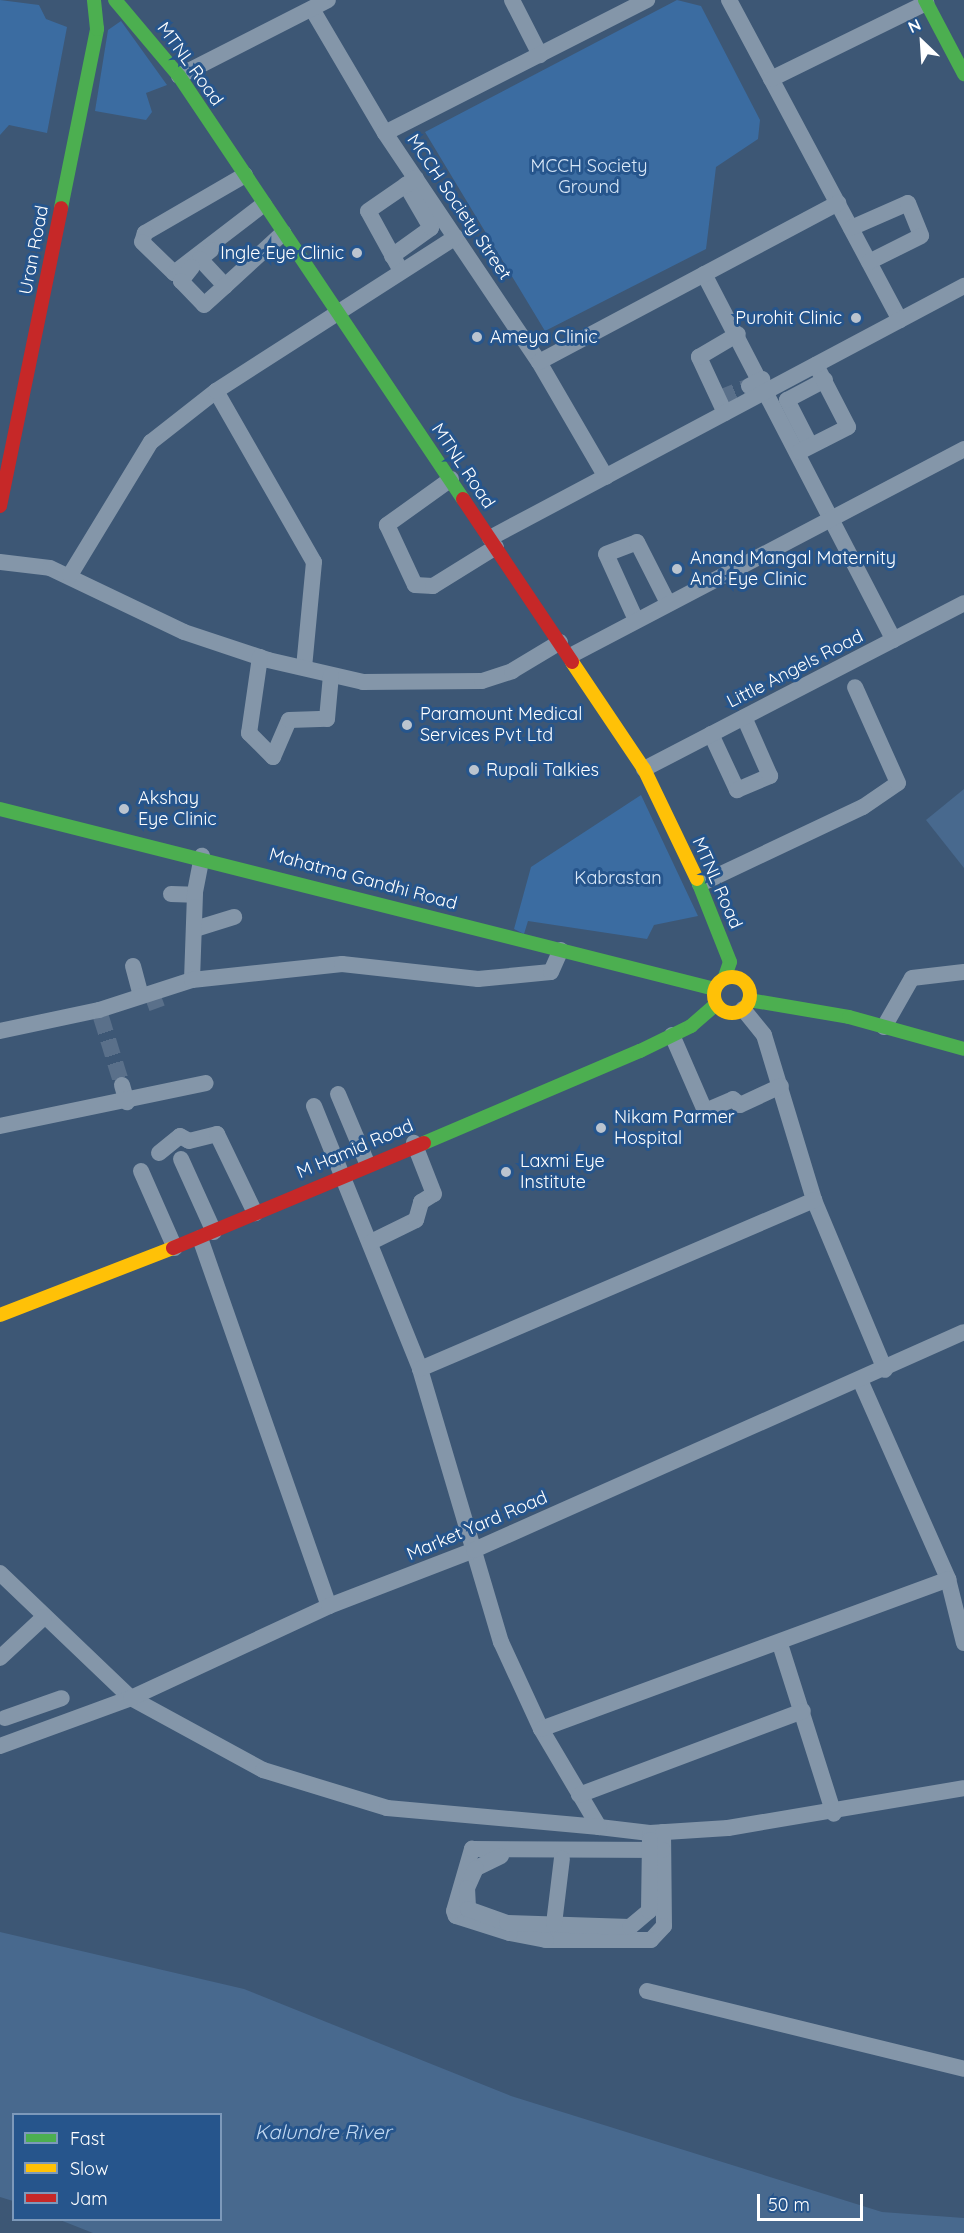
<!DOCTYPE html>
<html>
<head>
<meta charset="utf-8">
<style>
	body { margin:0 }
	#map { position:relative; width:964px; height:2233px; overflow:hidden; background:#3d5775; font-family:Quicksand,sans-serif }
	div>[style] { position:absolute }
	.green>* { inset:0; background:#3b6ca1 }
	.water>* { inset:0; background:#48698e }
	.street-tunnel>* { height:16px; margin-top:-8px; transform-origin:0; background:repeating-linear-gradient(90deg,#5a708a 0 16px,transparent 0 24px) }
	.street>* { height:16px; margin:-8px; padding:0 8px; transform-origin:8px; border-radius:8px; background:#8496a9 }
	.fast>* { height:14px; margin:-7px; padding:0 7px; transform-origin:7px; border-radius:7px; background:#4caf50 }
	.slow>* { height:14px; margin:-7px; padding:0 7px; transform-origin:7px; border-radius:7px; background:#ffc107 }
	.slow>.ring { margin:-7px; padding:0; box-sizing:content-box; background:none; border:14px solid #ffc107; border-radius:50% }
	.jam>* { height:14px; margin:-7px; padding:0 7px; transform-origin:7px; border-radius:7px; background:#c62828 }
	.dots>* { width:16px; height:16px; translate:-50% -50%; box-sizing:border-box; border:3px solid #26558c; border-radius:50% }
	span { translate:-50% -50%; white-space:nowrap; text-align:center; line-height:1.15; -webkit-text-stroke:6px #26558c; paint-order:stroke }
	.street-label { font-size:18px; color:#fff }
	.park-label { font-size:18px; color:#d9e8f8 }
	.poi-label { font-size:18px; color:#fff }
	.right { translate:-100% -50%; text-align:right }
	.left { translate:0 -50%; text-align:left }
	.water-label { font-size:20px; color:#c1d8f1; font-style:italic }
	.legend { position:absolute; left:12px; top:2113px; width:210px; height:108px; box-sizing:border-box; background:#26558c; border:2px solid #7d99ba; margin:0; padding:8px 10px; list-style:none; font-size:18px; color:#fff }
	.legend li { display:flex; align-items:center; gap:12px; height:30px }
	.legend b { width:30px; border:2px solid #7d99ba }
	.north { position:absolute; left:892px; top:12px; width:60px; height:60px; -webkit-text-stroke:4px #26558c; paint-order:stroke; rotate:335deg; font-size:16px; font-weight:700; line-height:24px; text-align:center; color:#fff }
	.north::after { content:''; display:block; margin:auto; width:21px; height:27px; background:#fff; clip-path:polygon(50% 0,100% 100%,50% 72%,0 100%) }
	.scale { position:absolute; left:757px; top:2194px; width:106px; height:27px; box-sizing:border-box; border:3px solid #fff; border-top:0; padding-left:8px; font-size:18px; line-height:21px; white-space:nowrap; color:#fff; -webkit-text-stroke:4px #26558c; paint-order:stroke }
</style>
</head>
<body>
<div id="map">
	<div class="green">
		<i style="clip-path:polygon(0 0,39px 5px,46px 19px,67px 27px,47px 133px,9px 125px,0 135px)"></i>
		<i style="clip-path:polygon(677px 0,701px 6px,760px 120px,758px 139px,716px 167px,706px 249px,545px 331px,425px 132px)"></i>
		<i style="clip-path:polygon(121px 21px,167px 85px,146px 93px,152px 112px,146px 120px,95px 111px,108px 30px)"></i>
		<i style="clip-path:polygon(641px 795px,698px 916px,654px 925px,647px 939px,528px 921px,524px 934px,514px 929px,531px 867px)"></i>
	</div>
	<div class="water">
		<i style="clip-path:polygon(964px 789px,964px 868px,926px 820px)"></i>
		<i style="clip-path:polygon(0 1932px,244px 1989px,511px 2096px,882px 2212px,964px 2218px,964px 2233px,93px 2233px,60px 2220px,220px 2220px,220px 2114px,14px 2114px,13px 2201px,0 2197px)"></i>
	</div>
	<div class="street-tunnel">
		<i style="left:720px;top:398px;width:31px;rotate:-22deg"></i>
		<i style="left:153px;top:997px;width:12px;rotate:70deg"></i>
		<i style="left:101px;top:1017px;width:71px;rotate:72.8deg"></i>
	</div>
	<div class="street">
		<i style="left:512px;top:0;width:62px;rotate:63deg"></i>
		<i style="left:729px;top:0;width:363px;rotate:61.9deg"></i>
		<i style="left:312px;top:9px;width:144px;rotate:59.5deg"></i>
		<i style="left:385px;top:133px;width:276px;rotate:56.1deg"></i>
		<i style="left:539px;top:362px;width:133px;rotate:59.8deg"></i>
		<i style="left:179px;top:76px;width:167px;rotate:-27deg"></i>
		<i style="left:771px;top:79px;width:173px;rotate:-26.1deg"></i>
		<i style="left:385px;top:133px;width:294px;rotate:-26.9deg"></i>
		<i style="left:245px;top:175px;width:116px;rotate:149.9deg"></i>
		<i style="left:145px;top:233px;width:9px;rotate:108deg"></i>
		<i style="left:142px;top:242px;width:45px;rotate:44.1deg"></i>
		<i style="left:174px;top:273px;width:113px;rotate:-37.5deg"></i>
		<i style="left:851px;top:228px;width:62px;rotate:-23.7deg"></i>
		<i style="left:908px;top:203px;width:35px;rotate:68deg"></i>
		<i style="left:921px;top:236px;width:58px;rotate:153.4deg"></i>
		<i style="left:211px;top:250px;width:14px;rotate:141deg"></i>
		<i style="left:200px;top:259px;width:37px;rotate:47deg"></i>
		<i style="left:225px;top:286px;width:79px;rotate:-42.4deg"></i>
		<i style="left:392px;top:256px;width:48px;rotate:-35.7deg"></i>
		<i style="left:431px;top:228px;width:50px;rotate:-120.2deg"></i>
		<i style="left:192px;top:267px;width:18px;rotate:128deg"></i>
		<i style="left:181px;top:281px;width:33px;rotate:46deg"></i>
		<i style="left:204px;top:305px;width:28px;rotate:-42deg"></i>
		<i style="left:401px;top:271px;width:68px;rotate:-118.8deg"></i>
		<i style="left:368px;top:211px;width:58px;rotate:-34.5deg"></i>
		<i style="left:704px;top:274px;width:412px;rotate:62.6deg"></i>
		<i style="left:539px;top:362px;width:339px;rotate:-28deg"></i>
		<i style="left:749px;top:386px;width:15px;rotate:-28deg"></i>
		<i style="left:216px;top:391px;width:197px;rotate:60.2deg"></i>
		<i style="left:314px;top:562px;width:106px;rotate:95.4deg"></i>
		<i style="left:725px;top:413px;width:62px;rotate:-114.9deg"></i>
		<i style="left:699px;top:357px;width:45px;rotate:-30.5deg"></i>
		<i style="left:807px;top:439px;width:44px;rotate:-117.1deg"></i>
		<i style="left:787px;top:400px;width:43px;rotate:-27.8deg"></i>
		<i style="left:799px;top:452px;width:55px;rotate:-27deg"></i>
		<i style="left:848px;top:427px;width:70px;rotate:-117.3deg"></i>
		<i style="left:451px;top:479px;width:79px;rotate:144.3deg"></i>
		<i style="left:387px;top:525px;width:66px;rotate:65deg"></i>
		<i style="left:415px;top:585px;width:18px;rotate:3deg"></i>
		<i style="left:433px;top:586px;width:74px;rotate:-31.8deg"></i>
		<i style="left:490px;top:538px;width:537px;rotate:-28deg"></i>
		<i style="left:0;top:562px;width:50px;rotate:6.8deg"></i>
		<i style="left:50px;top:568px;width:148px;rotate:25.5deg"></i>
		<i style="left:184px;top:632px;width:89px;rotate:18.4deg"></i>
		<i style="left:268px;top:660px;width:98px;rotate:13deg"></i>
		<i style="left:363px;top:682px;width:119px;rotate:-0.5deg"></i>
		<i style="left:482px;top:681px;width:32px;rotate:-18deg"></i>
		<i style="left:512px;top:671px;width:56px;rotate:-31.1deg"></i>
		<i style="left:70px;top:575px;width:156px;rotate:-58.7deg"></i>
		<i style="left:151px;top:442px;width:83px;rotate:-38.1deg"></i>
		<i style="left:216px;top:391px;width:285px;rotate:-32.7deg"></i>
		<i style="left:636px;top:620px;width:72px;rotate:-114.4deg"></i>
		<i style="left:606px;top:554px;width:33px;rotate:-21deg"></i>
		<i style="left:637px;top:542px;width:68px;rotate:63.1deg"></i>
		<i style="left:570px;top:656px;width:445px;rotate:-27.7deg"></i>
		<i style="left:260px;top:657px;width:77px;rotate:98.2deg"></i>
		<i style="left:249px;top:733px;width:34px;rotate:45deg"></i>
		<i style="left:273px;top:757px;width:40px;rotate:-66.6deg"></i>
		<i style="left:289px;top:720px;width:38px;rotate:-2deg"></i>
		<i style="left:327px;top:719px;width:44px;rotate:-84.8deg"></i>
		<i style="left:711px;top:734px;width:62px;rotate:65.1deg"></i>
		<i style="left:737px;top:790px;width:36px;rotate:-23deg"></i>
		<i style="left:770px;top:776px;width:64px;rotate:-113.8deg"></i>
		<i style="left:644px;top:769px;width:360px;rotate:-27.4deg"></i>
		<i style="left:700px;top:884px;width:180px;rotate:-25.3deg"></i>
		<i style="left:863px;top:807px;width:42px;rotate:-34.4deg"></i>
		<i style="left:898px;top:783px;width:105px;rotate:-114.1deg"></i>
		<i style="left:171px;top:894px;width:23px;rotate:2deg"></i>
		<i style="left:195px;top:929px;width:41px;rotate:-17.1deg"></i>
		<i style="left:133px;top:966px;width:30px;rotate:75deg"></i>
		<i style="left:192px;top:980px;width:88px;rotate:-88deg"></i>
		<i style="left:195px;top:892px;width:37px;rotate:-79deg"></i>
		<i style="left:743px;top:1009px;width:33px;rotate:51deg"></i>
		<i style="left:764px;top:1035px;width:172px;rotate:73.1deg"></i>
		<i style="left:814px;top:1200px;width:184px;rotate:67.3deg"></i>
		<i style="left:884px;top:1027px;width:56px;rotate:-60.3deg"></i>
		<i style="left:912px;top:978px;width:52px;rotate:-6.6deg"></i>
		<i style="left:0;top:1031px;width:101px;rotate:-12deg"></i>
		<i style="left:99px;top:1010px;width:98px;rotate:-17.9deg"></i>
		<i style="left:192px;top:980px;width:151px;rotate:-6.1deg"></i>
		<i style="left:342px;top:964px;width:137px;rotate:6.3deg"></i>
		<i style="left:478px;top:979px;width:73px;rotate:-5.5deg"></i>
		<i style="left:551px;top:972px;width:24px;rotate:-66deg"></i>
		<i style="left:672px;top:1035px;width:83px;rotate:66.5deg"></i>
		<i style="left:705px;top:1111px;width:30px;rotate:-23deg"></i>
		<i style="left:733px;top:1099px;width:9px;rotate:41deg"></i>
		<i style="left:740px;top:1105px;width:45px;rotate:-24.9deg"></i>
		<i style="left:122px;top:1085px;width:18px;rotate:74deg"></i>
		<i style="left:338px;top:1094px;width:75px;rotate:67.2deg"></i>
		<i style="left:314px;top:1106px;width:284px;rotate:68deg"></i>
		<i style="left:420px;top:1369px;width:285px;rotate:73.5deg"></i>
		<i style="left:501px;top:1642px;width:96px;rotate:65.3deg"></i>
		<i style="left:541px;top:1729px;width:114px;rotate:59.4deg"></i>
		<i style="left:599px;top:1827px;width:51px;rotate:6.7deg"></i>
		<i style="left:650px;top:1833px;width:78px;rotate:-3.7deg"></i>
		<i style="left:728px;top:1828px;width:239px;rotate:-9.6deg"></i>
		<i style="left:0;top:1126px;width:210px;rotate:-11.8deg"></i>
		<i style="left:159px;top:1153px;width:27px;rotate:-39deg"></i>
		<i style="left:180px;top:1136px;width:10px;rotate:29deg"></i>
		<i style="left:189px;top:1141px;width:29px;rotate:-14deg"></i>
		<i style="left:217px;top:1134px;width:88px;rotate:64.3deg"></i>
		<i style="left:181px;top:1159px;width:80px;rotate:65.7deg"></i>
		<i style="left:141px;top:1171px;width:84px;rotate:66.2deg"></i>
		<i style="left:200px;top:1238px;width:390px;rotate:70.7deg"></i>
		<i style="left:371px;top:1242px;width:50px;rotate:-26.1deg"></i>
		<i style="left:416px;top:1220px;width:19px;rotate:-74deg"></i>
		<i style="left:421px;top:1202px;width:15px;rotate:-32deg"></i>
		<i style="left:434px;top:1194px;width:55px;rotate:-111.4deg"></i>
		<i style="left:420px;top:1369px;width:429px;rotate:-23.2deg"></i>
		<i style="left:860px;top:1380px;width:218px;rotate:66.1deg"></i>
		<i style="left:948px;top:1579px;width:66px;rotate:76deg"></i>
		<i style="left:0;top:1573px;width:181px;rotate:43.7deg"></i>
		<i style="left:131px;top:1698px;width:150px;rotate:28.6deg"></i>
		<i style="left:263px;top:1770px;width:130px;rotate:17deg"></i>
		<i style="left:387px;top:1808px;width:213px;rotate:5.1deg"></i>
		<i style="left:780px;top:1644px;width:178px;rotate:72.4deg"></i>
		<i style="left:0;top:1658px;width:60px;rotate:-43deg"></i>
		<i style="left:5px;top:1718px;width:60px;rotate:-19.3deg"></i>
		<i style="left:541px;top:1729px;width:434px;rotate:-20.2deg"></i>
		<i style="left:0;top:1746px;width:140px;rotate:-20.1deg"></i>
		<i style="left:131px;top:1698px;width:218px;rotate:-24.9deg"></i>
		<i style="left:329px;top:1606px;width:155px;rotate:-21.1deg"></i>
		<i style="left:474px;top:1550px;width:536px;rotate:-23.98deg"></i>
		<i style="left:579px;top:1795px;width:239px;rotate:-20.6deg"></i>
		<i style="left:663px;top:1832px;width:94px;rotate:89.4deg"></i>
		<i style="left:664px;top:1926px;width:19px;rotate:133deg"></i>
		<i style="left:651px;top:1940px;width:105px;rotate:180deg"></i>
		<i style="left:546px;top:1940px;width:37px;rotate:-169deg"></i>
		<i style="left:510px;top:1933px;width:57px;rotate:-162.5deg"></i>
		<i style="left:456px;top:1916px;width:5px;rotate:-112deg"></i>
		<i style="left:454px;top:1911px;width:65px;rotate:-73.8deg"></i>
		<i style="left:472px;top:1849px;width:191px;rotate:0.3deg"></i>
		<i style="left:501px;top:1856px;width:28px;rotate:154deg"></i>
		<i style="left:476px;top:1868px;width:22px;rotate:114deg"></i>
		<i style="left:467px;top:1888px;width:21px;rotate:87deg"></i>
		<i style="left:468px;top:1909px;width:41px;rotate:19.7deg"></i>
		<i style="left:507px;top:1923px;width:123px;rotate:1.9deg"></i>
		<i style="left:630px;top:1927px;width:25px;rotate:-40deg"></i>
		<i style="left:649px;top:1911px;width:71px;rotate:-89.2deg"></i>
		<i style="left:554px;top:1924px;width:66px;rotate:-83.1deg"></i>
		<i style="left:647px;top:1991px;width:326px;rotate:13.8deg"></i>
	</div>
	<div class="fast">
		<i style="left:115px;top:0;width:99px;rotate:49.9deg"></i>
		<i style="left:179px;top:76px;width:509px;rotate:56.12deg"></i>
		<i style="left:925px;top:0;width:84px;rotate:62.2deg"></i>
		<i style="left:61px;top:208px;width:183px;rotate:-78.6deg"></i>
		<i style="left:97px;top:29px;width:29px;rotate:-96deg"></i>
		<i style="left:0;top:809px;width:737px;rotate:14.13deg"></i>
		<i style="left:697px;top:879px;width:89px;rotate:68.3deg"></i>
		<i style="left:730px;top:962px;width:18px;rotate:109deg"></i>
		<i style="left:749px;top:1000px;width:101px;rotate:9.6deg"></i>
		<i style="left:849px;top:1017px;width:119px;rotate:15.5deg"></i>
		<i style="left:424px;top:1143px;width:235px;rotate:-23.1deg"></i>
		<i style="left:640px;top:1051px;width:57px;rotate:-26.1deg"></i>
		<i style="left:691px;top:1026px;width:33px;rotate:-41deg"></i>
	</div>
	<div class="slow">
		<i style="left:572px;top:662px;width:129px;rotate:56.1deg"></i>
		<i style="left:644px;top:769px;width:122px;rotate:64.3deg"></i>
		<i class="ring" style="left:714px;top:977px;width:22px;height:22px"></i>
		<i style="left:0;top:1315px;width:186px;rotate:-21.2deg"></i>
	</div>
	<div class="jam">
		<i style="left:463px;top:499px;width:196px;rotate:56.2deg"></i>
		<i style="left:0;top:506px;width:304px;rotate:-78.4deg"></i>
		<i style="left:173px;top:1248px;width:272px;rotate:-22.7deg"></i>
	</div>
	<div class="dots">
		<i style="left:357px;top:253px;background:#bbc4cf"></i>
		<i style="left:856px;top:318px;background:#bbc4cf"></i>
		<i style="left:477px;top:337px;background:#bbc4cf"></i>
		<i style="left:677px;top:569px;background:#bbc4cf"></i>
		<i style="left:407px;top:725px;background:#bbc4cf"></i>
		<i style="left:474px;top:770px;background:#bbc4cf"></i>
		<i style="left:124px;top:809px;background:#bbc4cf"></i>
		<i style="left:601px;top:1128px;background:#bbc4cf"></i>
		<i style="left:506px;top:1172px;background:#bbc4cf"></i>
	</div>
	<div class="street-label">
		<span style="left:190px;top:64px;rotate:54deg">MTNL Road</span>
		<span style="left:459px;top:207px;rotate:56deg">MCCH Society Street</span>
		<span style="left:34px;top:250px;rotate:-79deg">Uran Road</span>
		<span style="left:463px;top:466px;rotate:56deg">MTNL Road</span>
		<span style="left:795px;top:669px;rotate:-27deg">Little Angels Road</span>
		<span style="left:363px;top:879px;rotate:15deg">Mahatma Gandhi Road</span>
		<span style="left:717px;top:883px;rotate:66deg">MTNL Road</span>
		<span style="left:355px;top:1149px;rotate:-23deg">M Hamid Road</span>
		<span style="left:477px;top:1526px;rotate:-23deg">Market Yard Road</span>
	</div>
	<div class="park-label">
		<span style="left:589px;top:177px">MCCH Society<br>Ground</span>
		<span style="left:618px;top:878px">Kabrastan</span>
	</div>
	<div class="poi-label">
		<span class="right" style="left:344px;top:253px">Ingle Eye Clinic</span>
		<span class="right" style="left:842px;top:318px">Purohit Clinic</span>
		<span class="left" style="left:490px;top:337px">Ameya Clinic</span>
		<span class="left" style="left:690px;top:569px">Anand Mangal Maternity<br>And Eye Clinic</span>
		<span class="left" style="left:420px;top:725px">Paramount Medical<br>Services Pvt Ltd</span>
		<span class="left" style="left:486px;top:770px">Rupali Talkies</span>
		<span class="left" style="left:138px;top:809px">Akshay<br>Eye Clinic</span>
		<span class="left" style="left:614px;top:1128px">Nikam Parmer<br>Hospital</span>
		<span class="left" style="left:520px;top:1172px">Laxmi Eye<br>Institute</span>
	</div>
	<div class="water-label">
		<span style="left:323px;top:2131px">Kalundre River</span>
	</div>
	<ul class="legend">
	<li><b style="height:8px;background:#4caf50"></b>Fast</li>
	<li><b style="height:8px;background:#ffc107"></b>Slow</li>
	<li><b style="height:8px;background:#c62828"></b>Jam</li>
	</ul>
	<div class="north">N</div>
	<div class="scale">50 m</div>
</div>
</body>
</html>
